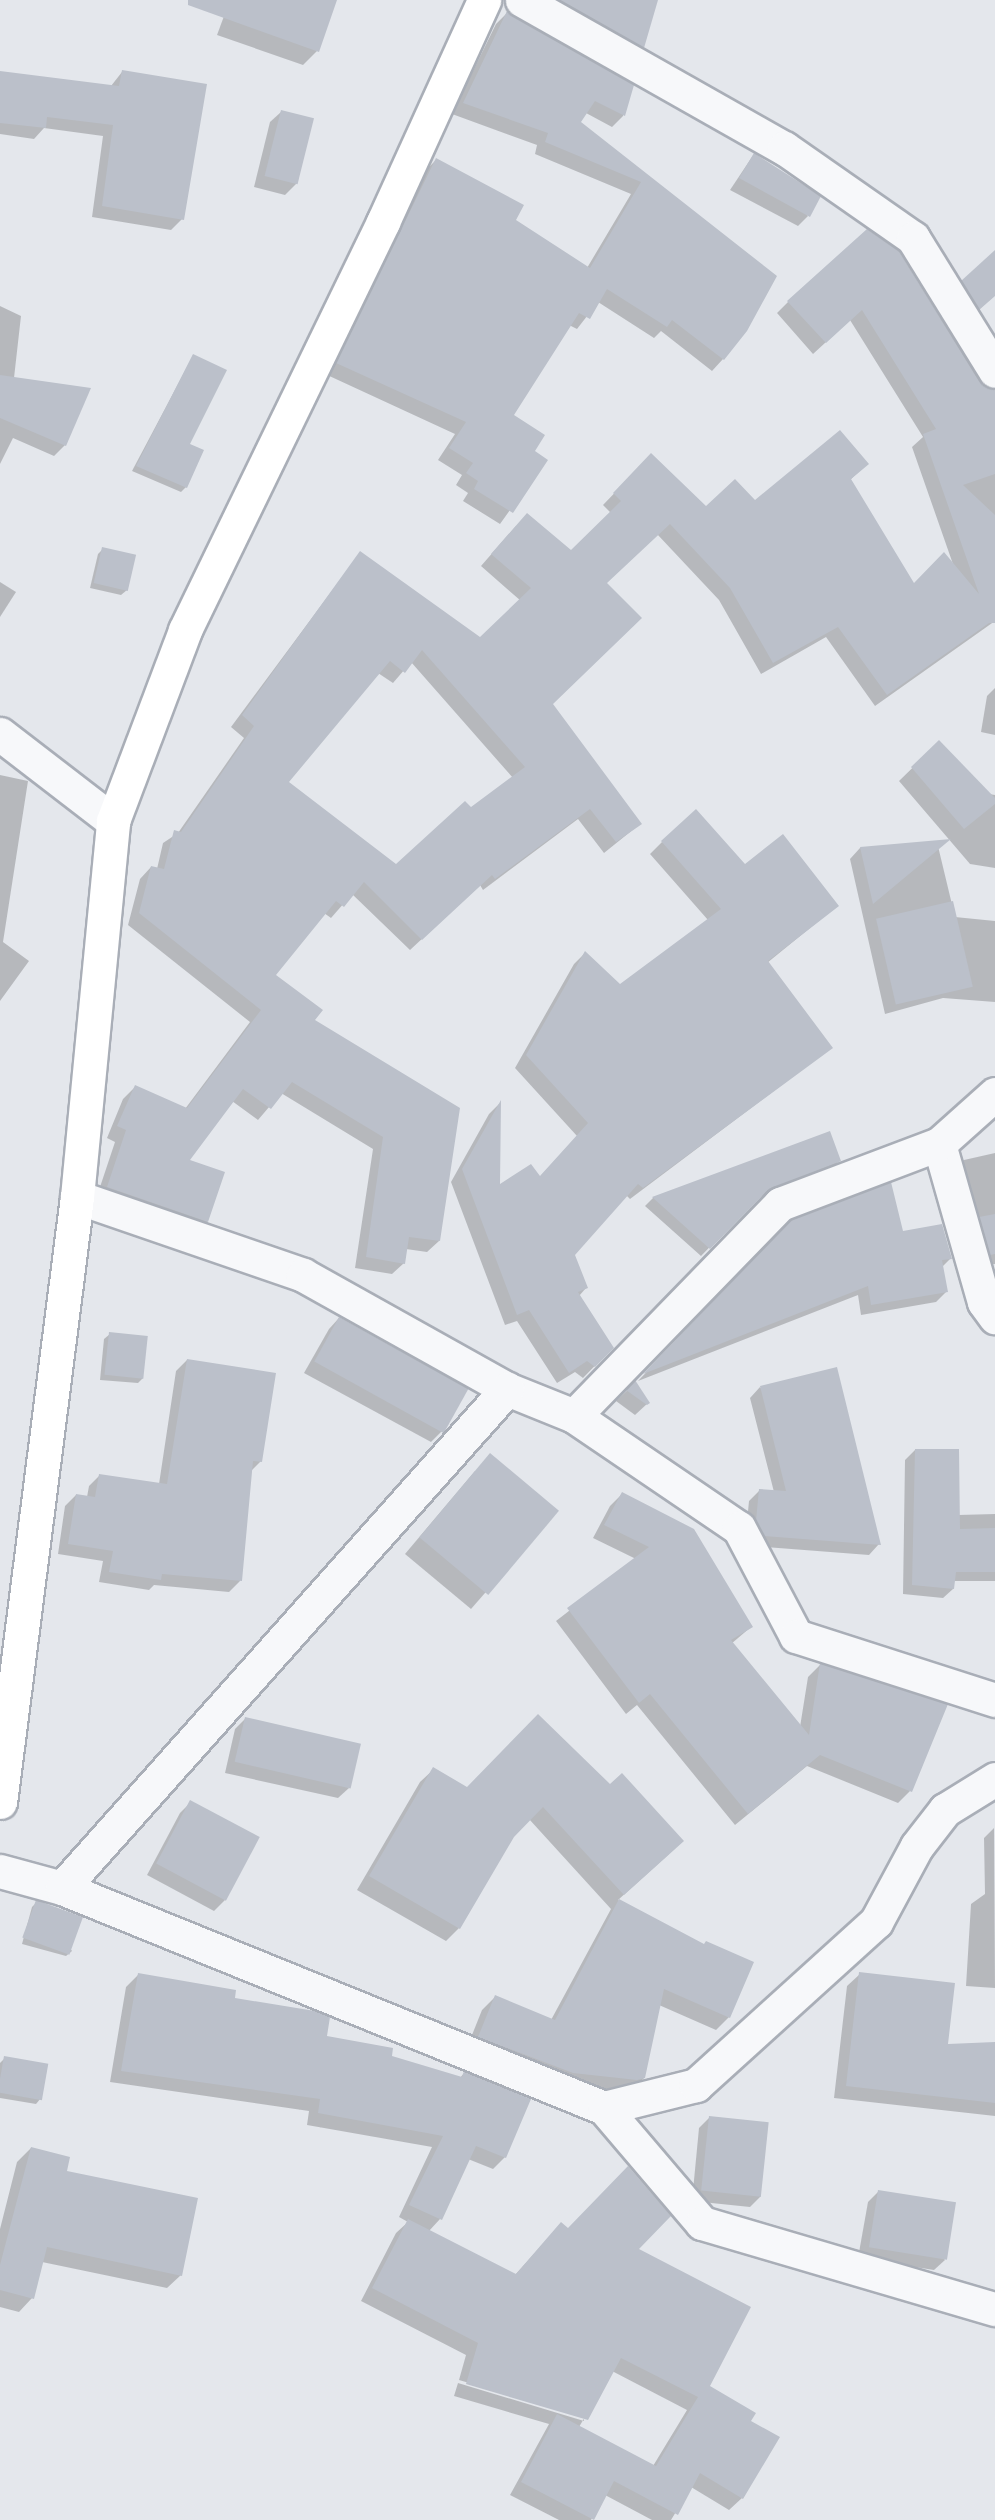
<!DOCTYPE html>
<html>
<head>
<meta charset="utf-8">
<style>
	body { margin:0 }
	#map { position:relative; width:995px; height:2520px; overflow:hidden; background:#e4e7ec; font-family:"Open Sans",sans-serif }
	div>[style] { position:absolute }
	.shadow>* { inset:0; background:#0003 }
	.building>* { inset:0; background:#bbc0ca; transform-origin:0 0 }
	.roads { filter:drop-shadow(2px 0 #a9aeb7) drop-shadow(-2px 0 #a9aeb7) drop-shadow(0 2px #a9aeb7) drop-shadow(0 -2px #a9aeb7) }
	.minor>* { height:33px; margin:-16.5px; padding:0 16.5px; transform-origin:16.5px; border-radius:16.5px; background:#f7f8fa }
	.highway>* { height:33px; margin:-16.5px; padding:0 16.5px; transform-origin:16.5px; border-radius:16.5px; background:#fff }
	span { translate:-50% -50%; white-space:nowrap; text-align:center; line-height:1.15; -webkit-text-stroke:5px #f4f6f9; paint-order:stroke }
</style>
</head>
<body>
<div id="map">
	<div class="shadow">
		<i style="clip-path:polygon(230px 0,336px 0,317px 51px,303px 65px,217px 35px)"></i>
		<i style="clip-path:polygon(531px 0,656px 0,643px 47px,632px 57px)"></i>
		<i style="clip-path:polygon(507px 13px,632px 85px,623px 116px,612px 127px,586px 113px,579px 122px,775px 277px,723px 359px,712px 371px,661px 331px,654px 338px,598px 302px,577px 329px,569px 325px,512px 415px,533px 451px,546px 460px,500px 524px,463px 501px,468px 493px,456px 485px,462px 475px,438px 460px,455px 434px,325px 374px,425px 171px,436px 160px,514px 221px,587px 268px,631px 194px,535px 154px,537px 145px,452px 114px,496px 24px)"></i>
		<i style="clip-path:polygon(122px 72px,182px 219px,171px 230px,92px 217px,103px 136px,44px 128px,34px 139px,0 134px,0 73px,111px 86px)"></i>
		<i style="clip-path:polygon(281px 112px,309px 119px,296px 184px,285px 195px,254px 187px,270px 122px)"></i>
		<i style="clip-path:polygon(754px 154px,808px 216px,798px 226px,730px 190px)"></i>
		<i style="clip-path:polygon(evenodd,898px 252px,985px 388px,995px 391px,995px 621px,875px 706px,826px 637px,761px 674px,719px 600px,657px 534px,605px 584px,551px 704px,640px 824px,604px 853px,578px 819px,483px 890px,480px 885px,410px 950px,352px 894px,331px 918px,324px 913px,274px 976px,313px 1020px,459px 1109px,439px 1241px,427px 1252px,406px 1249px,404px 1263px,392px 1274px,355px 1268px,373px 1149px,281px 1093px,258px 1120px,232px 1101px,188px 1161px,223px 1173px,207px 1222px,195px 1233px,96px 1199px,115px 1142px,107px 1138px,123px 1099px,135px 1087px,185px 1109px,250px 1022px,128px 925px,140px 879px,151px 867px,157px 869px,163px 843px,178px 833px,244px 738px,231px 727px,360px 553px,481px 639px,521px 601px,481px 566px,516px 526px,571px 552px,611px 513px,603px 505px,651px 455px,706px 508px,755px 502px,867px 464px,850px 480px,913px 585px,954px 567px,912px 447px,923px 437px,850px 320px,813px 354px,777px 313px,788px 302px,898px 252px,411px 662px,513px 778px,396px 866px,287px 782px,378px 673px,393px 683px,411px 662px)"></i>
		<i style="clip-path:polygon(995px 252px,995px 295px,974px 314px,957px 287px)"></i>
		<i style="clip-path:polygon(0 306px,21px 316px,14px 378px,65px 445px,54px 456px,13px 438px,0 464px)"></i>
		<i style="clip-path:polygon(193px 356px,186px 487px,181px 492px,132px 471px)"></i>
		<i style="clip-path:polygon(103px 549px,127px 590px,121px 595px,90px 588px,98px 554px)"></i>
		<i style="clip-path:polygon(0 582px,16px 592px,0 617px)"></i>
		<i style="clip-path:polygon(995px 688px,995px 735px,981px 732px,987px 696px)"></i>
		<i style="clip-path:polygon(939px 742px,989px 794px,995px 795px,995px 868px,970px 864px,899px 781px)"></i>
		<i style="clip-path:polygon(0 775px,28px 781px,3px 942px,29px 961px,0 1001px)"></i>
		<i style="clip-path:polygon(662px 842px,744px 866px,837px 906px,767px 963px,831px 1048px,630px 1199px,626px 1195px,574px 1254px,586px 1288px,579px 1296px,612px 1348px,583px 1378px,575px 1372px,557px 1383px,517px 1321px,505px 1325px,451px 1182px,489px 1114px,499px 1104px,498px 1187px,539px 1178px,577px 1136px,515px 1068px,574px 964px,585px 953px,620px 986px,708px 920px,650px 854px)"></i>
		<i style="clip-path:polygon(937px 842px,955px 917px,995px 921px,995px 1002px,943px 998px,885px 1014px,850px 859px,860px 848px)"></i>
		<i style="clip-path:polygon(995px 1153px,995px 1264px,978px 1266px,951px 1173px,964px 1160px)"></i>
		<i style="clip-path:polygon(839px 1161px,831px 1169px,757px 1198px,701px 1256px,645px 1206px,653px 1198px)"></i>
		<i style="clip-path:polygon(780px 1232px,902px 1232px,951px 1258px,942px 1267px,946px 1292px,936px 1302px,861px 1315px,858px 1295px,638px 1381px)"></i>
		<i style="clip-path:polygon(339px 1318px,466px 1389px,442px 1431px,431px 1442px,304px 1373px,329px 1329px)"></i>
		<i style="clip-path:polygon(110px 1334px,143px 1378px,138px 1383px,100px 1380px,104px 1339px)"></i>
		<i style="clip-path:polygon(187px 1360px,261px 1461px,251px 1471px,240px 1581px,229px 1592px,154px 1585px,149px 1590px,99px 1582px,103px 1561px,58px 1554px,65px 1506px,76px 1495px,87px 1497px,89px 1486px,100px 1475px,159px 1484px,176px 1371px)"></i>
		<i style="clip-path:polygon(635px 1383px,648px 1403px,635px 1415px,616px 1401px)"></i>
		<i style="clip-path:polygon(760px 1387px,879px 1544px,869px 1555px,754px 1546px,746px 1532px,749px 1501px,759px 1491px,774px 1492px,750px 1398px)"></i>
		<i style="clip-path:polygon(915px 1450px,958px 1515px,995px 1514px,995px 1581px,953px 1581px,953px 1589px,943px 1598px,903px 1594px,905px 1460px)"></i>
		<i style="clip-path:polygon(475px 1471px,557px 1511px,471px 1609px,405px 1554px)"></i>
		<i style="clip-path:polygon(622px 1494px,751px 1627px,731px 1644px,800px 1727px,808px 1677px,820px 1665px,910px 1791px,898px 1803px,807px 1766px,735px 1825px,637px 1705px,626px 1714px,556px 1621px,636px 1559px,593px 1538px,610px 1506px)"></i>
		<i style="clip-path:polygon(538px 1716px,669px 1854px,618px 1900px,704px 1945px,729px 2017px,716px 2030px,659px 2005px,644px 2078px,631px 2091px,559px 2086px,466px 2050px,482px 2010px,495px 1997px,551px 2020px,611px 1909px,529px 1819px,513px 1836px,459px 1928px,446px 1941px,357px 1890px,420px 1782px,434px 1769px,467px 1788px)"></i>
		<i style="clip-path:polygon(246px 1718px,349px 1788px,338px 1798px,225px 1773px,235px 1729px)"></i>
		<i style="clip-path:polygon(191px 1802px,225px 1900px,214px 1911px,147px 1875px,180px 1813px)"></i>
		<i style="clip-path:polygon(994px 1828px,995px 1988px,966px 1986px,971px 1904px,985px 1894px,984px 1838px)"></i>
		<i style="clip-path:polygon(37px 1902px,72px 1951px,66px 1956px,22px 1944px,32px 1907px)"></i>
		<i style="clip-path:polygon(860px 1974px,946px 2045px,995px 2044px,995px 2116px,834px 2098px,847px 1986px)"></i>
		<i style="clip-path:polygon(evenodd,138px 1975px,233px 1999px,326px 2038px,390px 2058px,460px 2078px,464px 2073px,505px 2157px,493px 2169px,468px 2159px,440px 2219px,429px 2231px,515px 2275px,561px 2224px,568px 2230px,637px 2249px,708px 2386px,749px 2421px,742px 2498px,729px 2510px,691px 2487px,671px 2520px,652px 2520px,605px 2495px,591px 2520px,559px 2520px,510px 2495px,549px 2424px,454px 2396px,458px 2383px,584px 2421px,584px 2417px,459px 2380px,466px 2355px,361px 2301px,396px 2233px,408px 2222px,399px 2217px,432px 2147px,307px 2125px,309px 2111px,110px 2082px,126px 1987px,138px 1975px,612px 2371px,687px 2410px,653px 2466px,579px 2427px,612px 2371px)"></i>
		<i style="clip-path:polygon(5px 2058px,41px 2098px,36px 2104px,0 2098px,0 2063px)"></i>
		<i style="clip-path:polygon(710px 2117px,761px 2196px,750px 2207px,692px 2201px,699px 2128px)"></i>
		<i style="clip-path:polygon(31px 2148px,65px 2172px,181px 2275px,167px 2288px,42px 2262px,32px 2298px,19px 2312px,0 2307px,0 2229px,17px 2162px)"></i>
		<i style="clip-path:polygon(879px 2191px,945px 2260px,934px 2270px,858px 2258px,868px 2202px)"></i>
	</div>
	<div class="building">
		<i style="clip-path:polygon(188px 0,337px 0,319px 52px,188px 5px)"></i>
		<i style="clip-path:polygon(560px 0,658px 0,644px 48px)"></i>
		<i style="clip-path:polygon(507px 11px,634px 85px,625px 116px,595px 101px,581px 122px,777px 276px,747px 331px,724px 360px,672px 320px,667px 327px,607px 289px,590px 319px,579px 313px,514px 415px,545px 435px,535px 451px,548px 460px,513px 513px,474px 489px,478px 481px,466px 473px,473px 463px,449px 448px,466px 422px,336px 363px,436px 158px,524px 205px,516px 220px,590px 268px,641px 182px,545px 142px,548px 133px,463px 103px)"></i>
		<i style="clip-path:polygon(122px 70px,207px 84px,184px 220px,102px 206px,113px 125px,47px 117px,46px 128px,0 123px,0 71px,119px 86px)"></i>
		<i style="left:281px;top:110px;width:34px;height:68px;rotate:14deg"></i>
		<i style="clip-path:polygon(754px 153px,821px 196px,810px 217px,739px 178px)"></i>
		<i style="clip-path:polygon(evenodd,867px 229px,899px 251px,979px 381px,995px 390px,995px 474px,963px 485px,995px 515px,995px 623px,989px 623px,887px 695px,838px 627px,773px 663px,730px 588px,670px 524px,607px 583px,642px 618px,553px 704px,642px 824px,616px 842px,590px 809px,495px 879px,492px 875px,422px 940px,364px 882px,344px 907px,336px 901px,276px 975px,323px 1010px,315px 1020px,460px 1108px,440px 1241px,409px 1237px,405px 1264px,366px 1257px,383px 1137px,292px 1082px,271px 1109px,243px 1089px,190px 1160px,225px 1172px,208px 1222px,107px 1187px,126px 1130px,117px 1126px,135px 1085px,187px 1108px,261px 1010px,139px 913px,151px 866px,164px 869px,174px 830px,181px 832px,254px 726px,242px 715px,360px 551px,480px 637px,531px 588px,491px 554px,527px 513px,571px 550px,621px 501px,613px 493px,651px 453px,706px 506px,735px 479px,755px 500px,840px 430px,869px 464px,851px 479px,914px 583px,944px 552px,979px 594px,923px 434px,936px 429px,862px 310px,826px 343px,787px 301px,867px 229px,422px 650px,525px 767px,471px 807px,465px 801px,396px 864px,289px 782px,390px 661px,405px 673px,422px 650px)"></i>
		<i style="clip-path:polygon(995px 250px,995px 296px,979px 310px,961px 281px)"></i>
		<i style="clip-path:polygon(193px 354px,227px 370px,190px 444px,204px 450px,187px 488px,136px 466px)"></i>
		<i style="clip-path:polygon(0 375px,91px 388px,66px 446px,0 418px)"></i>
		<i style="left:102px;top:547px;width:35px;height:37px;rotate:13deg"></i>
		<i style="clip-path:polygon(939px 740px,995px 798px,995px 804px,964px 829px,911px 767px)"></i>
		<i style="clip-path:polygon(696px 809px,745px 864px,783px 834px,839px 906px,768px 961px,833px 1048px,643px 1188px,638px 1184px,575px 1255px,588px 1288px,578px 1292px,614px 1348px,595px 1367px,587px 1361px,569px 1373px,529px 1310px,517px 1315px,462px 1169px,501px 1100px,500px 1184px,531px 1164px,540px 1176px,588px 1123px,526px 1055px,585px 951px,620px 984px,721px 909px,661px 841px)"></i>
		<i style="clip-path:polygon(951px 839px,873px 904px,860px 847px)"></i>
		<i style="left:953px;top:901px;width:88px;height:79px;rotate:77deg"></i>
		<i style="clip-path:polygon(830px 1131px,841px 1161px,767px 1191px,710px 1249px,652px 1197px)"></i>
		<i style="clip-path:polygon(891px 1182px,903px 1231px,942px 1224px,952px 1259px,942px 1260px,948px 1292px,871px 1305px,868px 1286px,643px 1374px,791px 1220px)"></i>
		<i style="clip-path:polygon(995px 1214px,995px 1254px,990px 1255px,979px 1217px)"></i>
		<i style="left:339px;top:1317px;width:148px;height:51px;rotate:29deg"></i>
		<i style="left:109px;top:1332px;width:39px;height:43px;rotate:6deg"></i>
		<i style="clip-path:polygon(187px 1359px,276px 1373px,262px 1462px,253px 1461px,242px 1581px,162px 1574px,161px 1580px,109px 1572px,113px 1551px,68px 1544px,76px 1494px,95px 1497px,99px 1474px,167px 1484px)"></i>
		<i style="clip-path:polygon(837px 1367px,881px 1545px,764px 1536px,756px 1521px,759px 1489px,786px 1491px,760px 1386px)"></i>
		<i style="clip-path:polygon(635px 1380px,650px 1403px,647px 1405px,626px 1390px)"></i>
		<i style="clip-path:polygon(915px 1449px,959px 1449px,960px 1529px,995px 1528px,995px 1572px,956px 1572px,954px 1589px,912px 1585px)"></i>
		<i style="left:490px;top:1453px;width:90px;height:110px;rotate:40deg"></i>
		<i style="clip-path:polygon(622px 1492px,694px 1529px,753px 1627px,731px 1640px,809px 1735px,820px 1663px,948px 1704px,912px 1792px,820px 1755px,748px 1814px,650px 1694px,639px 1703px,567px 1608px,649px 1547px,604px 1525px)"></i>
		<i style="clip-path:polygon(538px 1714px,610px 1784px,622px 1773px,684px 1841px,624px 1895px,543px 1807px,514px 1837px,460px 1929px,369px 1876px,433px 1767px,467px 1787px)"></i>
		<i style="left:245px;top:1717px;width:119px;height:46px;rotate:13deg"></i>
		<i style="left:190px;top:1800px;width:79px;height:72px;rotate:28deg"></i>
		<i style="clip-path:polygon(619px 1899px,704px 1944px,706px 1941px,754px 1962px,730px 2018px,664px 1989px,645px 2078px,637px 2080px,573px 2073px,478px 2037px,495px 1995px,555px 2020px)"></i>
		<i style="left:36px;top:1900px;width:50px;height:40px;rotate:20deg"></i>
		<i style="clip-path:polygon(859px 1972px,955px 1983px,948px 2044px,995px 2042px,995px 2103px,846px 2086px)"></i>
		<i style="clip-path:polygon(138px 1973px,236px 1990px,235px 1998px,315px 2011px,330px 2017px,327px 2036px,393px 2048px,392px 2056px,462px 2077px,464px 2071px,531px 2099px,506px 2158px,476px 2146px,442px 2220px,409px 2205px,443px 2136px,318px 2113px,320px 2099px,121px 2071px)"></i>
		<i style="left:4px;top:2056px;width:45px;height:37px;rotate:10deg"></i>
		<i style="left:709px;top:2116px;width:60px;height:75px;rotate:6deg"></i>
		<i style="clip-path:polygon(31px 2147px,70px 2157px,67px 2171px,198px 2198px,182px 2276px,47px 2247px,34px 2299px,0 2290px,0 2265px)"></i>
		<i style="clip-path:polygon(628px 2166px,671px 2216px,639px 2249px,751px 2307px,710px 2386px,756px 2413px,751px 2421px,780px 2437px,743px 2499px,700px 2473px,678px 2515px,614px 2481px,594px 2520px,521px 2482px,557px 2414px,656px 2466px,698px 2397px,621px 2358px,588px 2420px,466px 2384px,478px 2343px,372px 2288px,408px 2219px,516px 2274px,561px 2222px,568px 2228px)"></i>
		<i style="left:878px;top:2190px;width:79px;height:58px;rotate:9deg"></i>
	</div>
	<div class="roads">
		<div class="minor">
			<i style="left:522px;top:0;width:301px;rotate:29.5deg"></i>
			<i style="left:784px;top:148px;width:157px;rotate:34.9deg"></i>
			<i style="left:913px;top:238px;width:156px;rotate:58.3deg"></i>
			<i style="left:0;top:734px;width:143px;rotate:37.6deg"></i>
			<i style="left:939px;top:1144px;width:164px;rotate:74.1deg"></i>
			<i style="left:984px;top:1302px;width:19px;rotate:54deg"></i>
			<i style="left:77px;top:1197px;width:239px;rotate:19deg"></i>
			<i style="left:303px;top:1275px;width:234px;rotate:29.2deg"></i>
			<i style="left:507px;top:1389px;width:72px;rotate:21.9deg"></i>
			<i style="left:574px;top:1416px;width:199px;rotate:34.2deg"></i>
			<i style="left:739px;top:1528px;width:122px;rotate:62.2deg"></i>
			<i style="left:796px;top:1636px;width:209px;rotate:17.8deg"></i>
			<i style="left:574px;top:1416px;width:296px;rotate:-45.8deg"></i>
			<i style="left:780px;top:1204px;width:170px;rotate:-20.7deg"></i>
			<i style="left:939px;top:1144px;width:75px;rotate:-41.8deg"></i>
			<i style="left:0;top:1871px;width:64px;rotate:15.3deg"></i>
			<i style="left:62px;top:1888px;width:585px;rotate:22.09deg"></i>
			<i style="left:604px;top:2108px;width:151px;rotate:49.6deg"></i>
			<i style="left:702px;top:2223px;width:305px;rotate:16.4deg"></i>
			<i style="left:62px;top:1888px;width:669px;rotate:-48.27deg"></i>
			<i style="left:604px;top:2108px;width:95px;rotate:-14deg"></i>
			<i style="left:696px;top:2085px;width:243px;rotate:-42.2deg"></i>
			<i style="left:876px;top:1922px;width:86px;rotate:-61.7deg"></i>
			<i style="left:917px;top:1846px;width:46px;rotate:-52.1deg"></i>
			<i style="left:945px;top:1810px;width:59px;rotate:-31.8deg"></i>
		</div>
		<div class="highway">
			<i style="left:0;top:1802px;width:610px;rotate:-82.75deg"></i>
			<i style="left:77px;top:1197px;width:378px;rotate:-84.5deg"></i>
			<i style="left:113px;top:821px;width:204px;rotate:-69.3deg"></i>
			<i style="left:185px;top:630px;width:454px;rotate:-64.1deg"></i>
			<i style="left:383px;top:222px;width:244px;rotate:-65.5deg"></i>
		</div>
	</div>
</div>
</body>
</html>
